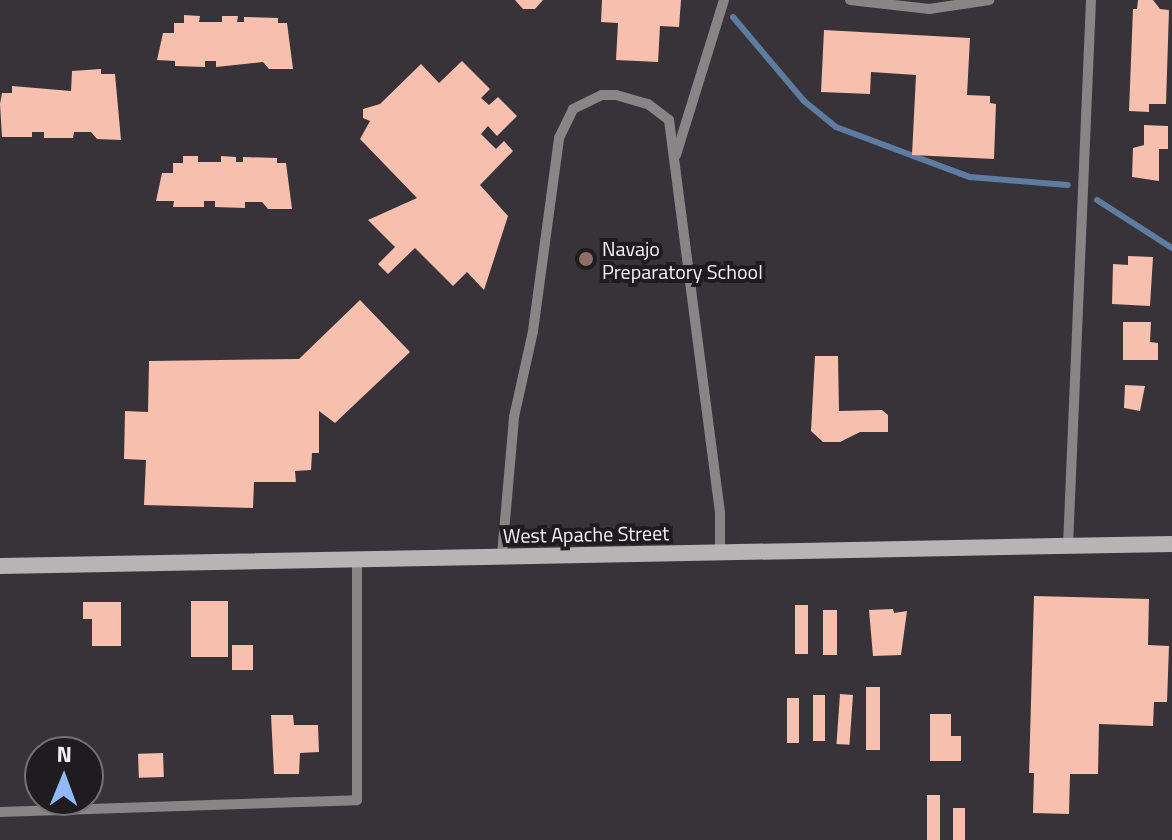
<!DOCTYPE html>
<html>
<head>
<meta charset="utf-8">
<style>
	body { margin:0 }
	#map { position:relative; width:1172px; height:840px; overflow:hidden; background:#383338; font-family:"Titillium Web",sans-serif }
	div>[style] { position:absolute }
	.stream>* { height:6px; margin:-3px; padding:0 3px; transform-origin:3px; border-radius:3px; background:#5e7ba0 }
	.building>* { inset:0; background:#f6bfae; transform-origin:0 0 }
	.lane>* { height:10px; margin:-5px; padding:0 5px; transform-origin:5px; border-radius:5px; background:#898586 }
	.secondary>* { height:16px; margin:-8px; padding:0 8px; transform-origin:8px; border-radius:8px; background:#b8b3b4 }
	.dots>* { width:22px; height:22px; translate:-50% -50%; box-sizing:border-box; border:4px solid #1e1c1e; border-radius:50% }
	span { translate:-50% -50%; white-space:nowrap; text-align:center; line-height:1.15; -webkit-text-stroke:8px #1e1c1e; paint-order:stroke }
	.poi-label { font-size:20px; color:#f5f2f5 }
	.left { translate:0 -50%; text-align:left }
	.street-label { font-size:20px; color:#f5f2f5 }
	.north { position:absolute; left:24px; top:736px; width:80px; height:80px; box-sizing:border-box; background:#1e1c1e; border:2px solid #747274; border-radius:50%; rotate:1deg; font-size:22px; font-weight:700; line-height:32px; text-align:center; color:#f5f2f5 }
	.north::after { content:''; display:block; margin:auto; width:28px; height:36px; background:#91b8fd; clip-path:polygon(50% 0,100% 100%,50% 72%,0 100%) }
</style>
</head>
<body>
<div id="map">
	<div class="stream">
		<i style="left:733px;top:17px;width:110px;rotate:49.8deg"></i>
		<i style="left:804px;top:101px;width:41px;rotate:39.1deg"></i>
		<i style="left:836px;top:127px;width:143px;rotate:20.5deg"></i>
		<i style="left:970px;top:177px;width:98px;rotate:4.7deg"></i>
		<i style="left:1097px;top:200px;width:89px;rotate:32.6deg"></i>
	</div>
	<div class="building">
		<i style="clip-path:polygon(515px 0,543px 0,535px 9px,523px 9px)"></i>
		<i style="clip-path:polygon(602px 0,681px 0,679px 27px,660px 26px,658px 62px,616px 60px,618px 23px,601px 22px)"></i>
		<i style="clip-path:polygon(1138px 0,1153px 0,1160px 9px,1169px 10px,1166px 104px,1149px 104px,1149px 112px,1129px 111px,1133px 9px,1137px 9px)"></i>
		<i style="clip-path:polygon(184px 15px,200px 16px,199px 22px,222px 22px,222px 16px,238px 16px,237px 22px,244px 22px,244px 17px,278px 18px,278px 23px,287px 23px,293px 69px,269px 69px,263px 62px,216px 67px,216px 61px,205px 61px,205px 67px,175px 66px,175px 61px,157px 60px,163px 33px,174px 33px,174px 23px,184px 23px)"></i>
		<i style="clip-path:polygon(824px 30px,970px 38px,967px 95px,990px 96px,990px 103px,996px 104px,994px 159px,912px 155px,916px 75px,871px 72px,870px 94px,821px 92px)"></i>
		<i style="clip-path:polygon(462px 61px,490px 89px,481px 98px,489px 105px,498px 97px,517px 116px,497px 136px,488px 126px,481px 134px,496px 149px,504px 141px,513px 151px,480px 185px,508px 216px,484px 290px,467px 272px,453px 286px,415px 248px,388px 274px,378px 264px,395px 247px,368px 220px,417px 198px,360px 139px,370px 121px,363px 118px,363px 109px,380px 104px,421px 64px,439px 83px)"></i>
		<i style="clip-path:polygon(101px 69px,101px 74px,115px 74px,121px 140px,97px 139px,91px 132px,74px 132px,73px 138px,44px 138px,44px 132px,32px 132px,32px 137px,2px 137px,0 104px,2px 93px,12px 93px,12px 86px,71px 91px,72px 71px)"></i>
		<i style="clip-path:polygon(1144px 125px,1168px 126px,1168px 149px,1159px 149px,1159px 181px,1132px 177px,1133px 148px,1144px 145px)"></i>
		<i style="clip-path:polygon(183px 156px,198px 156px,198px 162px,221px 162px,221px 156px,236px 157px,236px 162px,243px 162px,243px 157px,277px 158px,277px 163px,286px 163px,292px 209px,268px 209px,262px 202px,245px 202px,245px 208px,215px 207px,215px 201px,204px 201px,204px 207px,173px 207px,174px 201px,156px 201px,162px 173px,173px 173px,173px 163px,183px 163px)"></i>
		<i style="clip-path:polygon(1128px 256px,1153px 257px,1150px 306px,1112px 304px,1113px 264px,1128px 265px)"></i>
		<i style="clip-path:polygon(360px 300px,410px 352px,335px 423px,319px 411px,319px 453px,312px 453px,311px 470px,295px 471px,296px 482px,254px 482px,253px 508px,144px 505px,146px 460px,124px 459px,125px 411px,148px 412px,149px 361px,299px 359px)"></i>
		<i style="clip-path:polygon(1123px 322px,1151px 322px,1150px 342px,1158px 343px,1158px 360px,1123px 360px)"></i>
		<i style="clip-path:polygon(815px 356px,838px 356px,839px 411px,882px 410px,888px 415px,888px 432px,860px 432px,840px 442px,823px 442px,811px 431px)"></i>
		<i style="clip-path:polygon(1125px 385px,1145px 386px,1140px 411px,1124px 408px)"></i>
		<i style="clip-path:polygon(1034px 596px,1149px 599px,1148px 645px,1169px 646px,1167px 702px,1154px 702px,1153px 726px,1099px 724px,1098px 774px,1070px 774px,1069px 814px,1033px 813px,1034px 773px,1029px 773px)"></i>
		<i style="left:191px;top:601px;width:37px;height:56px"></i>
		<i style="clip-path:polygon(83px 602px,121px 602px,121px 646px,92px 646px,92px 619px,83px 619px)"></i>
		<i style="left:795px;top:605px;width:13px;height:49px"></i>
		<i style="clip-path:polygon(893px 609px,894px 613px,907px 611px,901px 655px,873px 656px,869px 610px)"></i>
		<i style="left:823px;top:610px;width:14px;height:45px"></i>
		<i style="left:232px;top:645px;width:21px;height:25px"></i>
		<i style="left:866px;top:687px;width:14px;height:63px"></i>
		<i style="left:840px;top:694px;width:13px;height:50px;rotate:4deg"></i>
		<i style="left:813px;top:695px;width:12px;height:46px"></i>
		<i style="left:787px;top:698px;width:12px;height:45px"></i>
		<i style="clip-path:polygon(930px 714px,951px 714px,951px 736px,961px 736px,961px 761px,930px 761px)"></i>
		<i style="clip-path:polygon(271px 715px,293px 715px,294px 725px,318px 725px,319px 752px,300px 753px,299px 774px,274px 774px)"></i>
		<i style="left:163px;top:753px;width:24px;height:25px;rotate:88deg"></i>
		<i style="left:927px;top:795px;width:13px;height:45px"></i>
		<i style="left:953px;top:808px;width:12px;height:32px"></i>
	</div>
	<div class="lane">
		<i style="left:850px;top:0;width:80px;rotate:6.5deg"></i>
		<i style="left:929px;top:9px;width:61px;rotate:-8.5deg"></i>
		<i style="left:676px;top:155px;width:162px;rotate:-72.8deg"></i>
		<i style="left:1068px;top:546px;width:546px;rotate:-87.59deg"></i>
		<i style="left:502px;top:555px;width:139px;rotate:-85deg"></i>
		<i style="left:514px;top:417px;width:88px;rotate:-77.5deg"></i>
		<i style="left:533px;top:331px;width:195px;rotate:-82.3deg"></i>
		<i style="left:559px;top:138px;width:32px;rotate:-64deg"></i>
		<i style="left:573px;top:109px;width:32px;rotate:-26deg"></i>
		<i style="left:602px;top:95px;width:14px"></i>
		<i style="left:616px;top:95px;width:33px;rotate:16deg"></i>
		<i style="left:648px;top:104px;width:26px;rotate:37deg"></i>
		<i style="left:669px;top:120px;width:396px;rotate:82.6deg"></i>
		<i style="left:720px;top:513px;width:39px;rotate:90deg"></i>
		<i style="left:0;top:812px;width:357px;rotate:-1.9deg"></i>
		<i style="left:357px;top:800px;width:242px;rotate:-90deg"></i>
	</div>
	<div class="secondary">
		<i style="left:0;top:566px;width:1172px;rotate:-1.08deg"></i>
	</div>
	<div class="dots">
		<i style="left:586px;top:259px;background:#8d6e63"></i>
	</div>
	<div class="poi-label">
		<span class="left" style="left:602px;top:260px">Navajo<br>Preparatory School</span>
	</div>
	<div class="street-label">
		<span style="left:586px;top:534px;rotate:-1deg">West Apache Street</span>
	</div>
	<div class="north">N</div>
</div>
</body>
</html>
